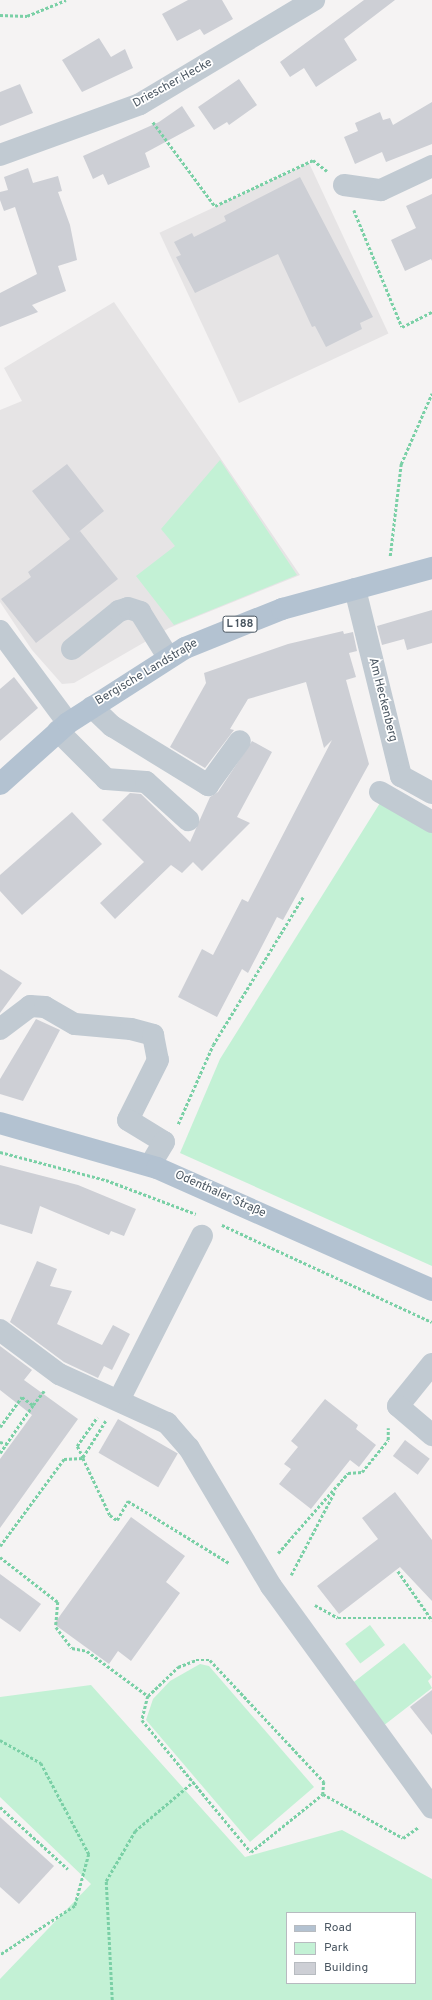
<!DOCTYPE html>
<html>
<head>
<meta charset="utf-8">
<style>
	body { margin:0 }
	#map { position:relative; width:432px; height:2000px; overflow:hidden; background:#f5f3f3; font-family:Overpass,sans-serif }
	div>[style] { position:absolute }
	.education>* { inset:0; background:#e6e4e5; transform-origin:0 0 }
	.green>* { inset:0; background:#c3f1d5; transform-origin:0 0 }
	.building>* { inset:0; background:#cdcfd5; transform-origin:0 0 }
	.path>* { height:2.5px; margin-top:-1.25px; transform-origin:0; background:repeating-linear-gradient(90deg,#7ad0a6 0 3px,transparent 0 5px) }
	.minor>* { height:22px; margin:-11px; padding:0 11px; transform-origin:11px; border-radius:11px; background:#c1cad2 }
	.major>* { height:22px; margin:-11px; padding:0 11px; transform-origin:11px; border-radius:11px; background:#b3c2d1 }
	span { translate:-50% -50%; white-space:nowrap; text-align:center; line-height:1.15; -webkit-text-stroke:3.5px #fff; paint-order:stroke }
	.shield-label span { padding:1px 3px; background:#fff; border:1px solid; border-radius:3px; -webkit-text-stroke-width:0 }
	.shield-label { font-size:11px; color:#4a5661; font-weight:700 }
	.street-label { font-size:12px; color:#4a5661 }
	.legend { position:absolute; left:286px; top:1912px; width:130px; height:72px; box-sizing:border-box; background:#fff; border:1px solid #b7bbc0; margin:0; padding:5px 7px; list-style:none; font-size:12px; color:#4a5661 }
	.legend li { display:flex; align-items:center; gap:8px; height:20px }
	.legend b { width:20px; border:1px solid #b7bbc0 }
</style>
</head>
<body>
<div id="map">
	<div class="education">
		<i style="left:309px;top:163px;width:188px;height:165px;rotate:65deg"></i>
		<i style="clip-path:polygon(114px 302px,300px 575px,169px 628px,74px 683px,62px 684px,32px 650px,0 602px,0 410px,22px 401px,4px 368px)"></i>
	</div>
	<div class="green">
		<i style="clip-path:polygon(220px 460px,297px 575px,174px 625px,136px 576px,175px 546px,161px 529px)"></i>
		<i style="clip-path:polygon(380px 803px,432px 832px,432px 1266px,180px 1153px,220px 1059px)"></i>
		<i style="left:370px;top:1625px;width:25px;height:31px;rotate:53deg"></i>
		<i style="clip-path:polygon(404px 1643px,432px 1677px,428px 1681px,432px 1688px,383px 1726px,350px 1685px)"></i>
		<i style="clip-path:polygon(200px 1664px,209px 1666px,314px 1787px,250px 1842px,146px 1720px,153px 1699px,170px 1681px)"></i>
		<i style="clip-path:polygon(evenodd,91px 1685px,245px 1857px,342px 1830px,432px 1879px,432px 2000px,0 2000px,0 1979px,91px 1884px,0 1797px,0 1697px,91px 1685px,287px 1913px,415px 1913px,415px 1983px,287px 1983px,287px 1913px)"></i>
	</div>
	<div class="building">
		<i style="clip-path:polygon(188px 0,222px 0,233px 19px,204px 35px,200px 29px,177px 41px,162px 14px)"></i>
		<i style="clip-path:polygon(364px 0,395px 0,344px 39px,357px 60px,316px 87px,304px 68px,290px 77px,280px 62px)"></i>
		<i style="clip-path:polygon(99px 38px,111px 57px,125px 49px,133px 68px,82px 92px,62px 60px)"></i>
		<i style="clip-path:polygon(239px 79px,257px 105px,229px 125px,227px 122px,214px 130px,198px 107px)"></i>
		<i style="clip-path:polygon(20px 84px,33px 113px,0 126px,0 92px)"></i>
		<i style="clip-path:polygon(432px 102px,432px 144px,386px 162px,382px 152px,355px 164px,344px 137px,358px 131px,355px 123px,380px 112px,383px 120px,390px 118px,393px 125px)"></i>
		<i style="clip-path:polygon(182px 106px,195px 126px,145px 153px,150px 167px,108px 185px,103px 174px,93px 179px,83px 156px,159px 122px)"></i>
		<i style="clip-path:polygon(28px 168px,33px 183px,58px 176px,62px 191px,58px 192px,70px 225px,77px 260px,58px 266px,66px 291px,32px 305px,38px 312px,0 327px,0 293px,37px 274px,15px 207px,4px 211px,0 200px,0 192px,8px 190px,4px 177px)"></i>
		<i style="clip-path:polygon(300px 177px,373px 317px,360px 323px,362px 329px,326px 347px,315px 326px,312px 327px,278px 254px,195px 293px,176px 257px,181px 255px,174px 242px,192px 233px,194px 237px,226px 221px,224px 216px)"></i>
		<i style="clip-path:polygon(432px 194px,432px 261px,431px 259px,405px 271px,391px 240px,416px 228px,406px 206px)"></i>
		<i style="clip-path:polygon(67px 464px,104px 511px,75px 535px,80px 531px,118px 579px,36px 643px,1px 599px,31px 577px,28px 572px,70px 539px,32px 491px)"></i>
		<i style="clip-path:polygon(432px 610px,432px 643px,407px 650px,404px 639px,382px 645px,377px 626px)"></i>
		<i style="clip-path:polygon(343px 631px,344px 634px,353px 632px,357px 651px,349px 653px,356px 677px,346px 680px,369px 764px,283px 920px,277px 917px,248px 973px,242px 969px,217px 1017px,178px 997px,202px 949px,213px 955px,242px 899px,248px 902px,332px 740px,324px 748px,306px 682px,248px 699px,230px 729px,234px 730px,205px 768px,170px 747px,206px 683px,204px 673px,288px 644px)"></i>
		<i style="clip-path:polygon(14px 677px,38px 708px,0 741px,0 689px)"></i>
		<i style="clip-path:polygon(252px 741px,272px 752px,237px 817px,250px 823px,202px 871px,193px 862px,182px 873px,171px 865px,115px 919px,100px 903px,144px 862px,102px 820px,130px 793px,141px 794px,190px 842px,210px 797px,218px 792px)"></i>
		<i style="clip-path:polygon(72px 812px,102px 844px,22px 915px,0 891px,0 875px)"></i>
		<i style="clip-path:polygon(0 969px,22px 983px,0 1013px)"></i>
		<i style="clip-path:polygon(36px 1019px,60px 1030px,23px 1101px,0 1094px,0 1079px)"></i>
		<i style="clip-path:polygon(0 1165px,78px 1185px,136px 1209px,124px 1236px,111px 1231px,109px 1235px,40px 1206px,32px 1234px,0 1224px)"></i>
		<i style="clip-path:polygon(37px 1261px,57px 1269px,50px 1286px,72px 1291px,57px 1324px,102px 1345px,113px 1325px,130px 1334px,112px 1370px,104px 1366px,98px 1378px,64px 1362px,10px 1322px)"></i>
		<i style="clip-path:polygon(0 1346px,32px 1370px,24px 1380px,78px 1419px,0 1528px,0 1459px,32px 1415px,0 1390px)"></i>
		<i style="clip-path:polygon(325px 1399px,358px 1425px,356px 1429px,376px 1445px,359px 1467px,350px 1460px,311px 1509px,279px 1484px,291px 1469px,284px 1464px,298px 1447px,291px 1441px)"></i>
		<i style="left:118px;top:1419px;width:69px;height:39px;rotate:30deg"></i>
		<i style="left:405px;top:1440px;width:31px;height:20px;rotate:37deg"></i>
		<i style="clip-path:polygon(395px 1492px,432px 1540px,432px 1601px,400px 1567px,339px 1614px,317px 1586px,378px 1539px,362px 1518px)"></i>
		<i style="clip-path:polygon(131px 1517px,185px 1556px,166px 1582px,180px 1593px,131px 1661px,118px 1651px,109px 1664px,54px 1624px)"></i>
		<i style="clip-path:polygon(0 1574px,41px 1604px,20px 1632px,0 1618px)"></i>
		<i style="clip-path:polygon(432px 1690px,432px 1735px,410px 1707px)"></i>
		<i style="clip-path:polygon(0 1817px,54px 1866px,19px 1904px,0 1887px)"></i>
	</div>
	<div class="path">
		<i style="left:0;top:15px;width:27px;rotate:2deg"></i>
		<i style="left:27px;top:16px;width:42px;rotate:-22.3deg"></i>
		<i style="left:153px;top:122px;width:104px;rotate:53.6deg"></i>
		<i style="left:215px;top:206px;width:108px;rotate:-25.1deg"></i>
		<i style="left:313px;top:160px;width:18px;rotate:38deg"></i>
		<i style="left:354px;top:210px;width:126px;rotate:67.7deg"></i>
		<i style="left:402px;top:327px;width:34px;rotate:-27deg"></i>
		<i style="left:390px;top:556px;width:93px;rotate:-83.2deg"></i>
		<i style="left:401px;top:464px;width:77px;rotate:-66.4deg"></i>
		<i style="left:178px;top:1124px;width:86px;rotate:-66.1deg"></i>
		<i style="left:213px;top:1045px;width:173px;rotate:-58.7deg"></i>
		<i style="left:0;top:1152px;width:110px;rotate:14.8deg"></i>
		<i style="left:106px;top:1180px;width:96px;rotate:20.7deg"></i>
		<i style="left:222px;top:1225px;width:231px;rotate:24.8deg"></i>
		<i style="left:106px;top:1421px;width:44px;rotate:121.9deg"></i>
		<i style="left:83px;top:1458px;width:63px;rotate:64.7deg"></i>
		<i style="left:110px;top:1515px;width:9px;rotate:36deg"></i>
		<i style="left:117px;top:1520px;width:22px;rotate:-60deg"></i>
		<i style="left:128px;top:1501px;width:119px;rotate:31.5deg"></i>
		<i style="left:0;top:1427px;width:37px;rotate:-54deg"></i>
		<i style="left:22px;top:1397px;width:14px;rotate:36deg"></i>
		<i style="left:33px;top:1405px;width:18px;rotate:-52deg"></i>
		<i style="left:0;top:1442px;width:7px;rotate:16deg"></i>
		<i style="left:0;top:1453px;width:58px;rotate:-55.5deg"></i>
		<i style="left:0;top:1546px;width:108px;rotate:-53.7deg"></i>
		<i style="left:64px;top:1459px;width:19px;rotate:-3deg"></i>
		<i style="left:83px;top:1458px;width:13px;rotate:-117deg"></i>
		<i style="left:77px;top:1446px;width:35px;rotate:-55deg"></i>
		<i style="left:278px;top:1553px;width:106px;rotate:-48.8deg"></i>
		<i style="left:348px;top:1473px;width:14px;rotate:-4deg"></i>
		<i style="left:362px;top:1472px;width:41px;rotate:-50.9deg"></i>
		<i style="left:388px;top:1440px;width:12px;rotate:-90deg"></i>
		<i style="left:0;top:1557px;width:73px;rotate:37.8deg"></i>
		<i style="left:58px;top:1602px;width:25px;rotate:95deg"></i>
		<i style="left:56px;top:1627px;width:26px;rotate:53deg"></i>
		<i style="left:72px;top:1648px;width:15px;rotate:11deg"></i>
		<i style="left:87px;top:1651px;width:76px;rotate:36.4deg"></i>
		<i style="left:148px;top:1696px;width:25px;rotate:104deg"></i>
		<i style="left:142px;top:1720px;width:171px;rotate:50.5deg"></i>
		<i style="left:251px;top:1852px;width:92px;rotate:-38.9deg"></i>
		<i style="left:323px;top:1794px;width:91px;rotate:28.8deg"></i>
		<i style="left:403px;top:1838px;width:19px;rotate:-35deg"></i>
		<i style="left:398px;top:1571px;width:60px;rotate:55.2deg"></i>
		<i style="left:291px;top:1575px;width:95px;rotate:-62.4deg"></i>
		<i style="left:315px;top:1605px;width:26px;rotate:29deg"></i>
		<i style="left:338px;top:1618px;width:92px"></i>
		<i style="left:148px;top:1696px;width:42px;rotate:-44deg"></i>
		<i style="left:178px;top:1667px;width:19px;rotate:-21deg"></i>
		<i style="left:196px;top:1660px;width:14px"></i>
		<i style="left:210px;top:1660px;width:167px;rotate:46.9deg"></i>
		<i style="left:324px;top:1782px;width:12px;rotate:95deg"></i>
		<i style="left:0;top:1740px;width:47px;rotate:29.3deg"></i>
		<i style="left:41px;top:1763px;width:103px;rotate:62.2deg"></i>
		<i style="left:89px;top:1854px;width:54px;rotate:105.1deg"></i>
		<i style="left:75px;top:1906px;width:90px;rotate:146.8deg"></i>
		<i style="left:0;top:1807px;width:92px;rotate:42.4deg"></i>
		<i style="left:112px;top:2000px;width:119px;rotate:-92.9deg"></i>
		<i style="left:106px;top:1881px;width:58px;rotate:-59.9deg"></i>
		<i style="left:135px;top:1831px;width:76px;rotate:-40.2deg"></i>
	</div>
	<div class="minor">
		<i style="left:0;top:155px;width:149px;rotate:-20deg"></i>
		<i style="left:140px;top:104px;width:203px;rotate:-30.9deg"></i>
		<i style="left:344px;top:185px;width:37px;rotate:8deg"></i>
		<i style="left:381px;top:190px;width:56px;rotate:-25.2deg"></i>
		<i style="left:355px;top:589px;width:193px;rotate:76.2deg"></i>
		<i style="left:401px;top:776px;width:35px;rotate:29deg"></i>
		<i style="left:0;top:631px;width:114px;rotate:53.5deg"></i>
		<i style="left:72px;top:649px;width:60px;rotate:-39deg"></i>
		<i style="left:119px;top:611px;width:9px;rotate:-18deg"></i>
		<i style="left:128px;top:608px;width:13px;rotate:18deg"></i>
		<i style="left:140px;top:612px;width:53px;rotate:58.1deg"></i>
		<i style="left:92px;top:707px;width:28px;rotate:44deg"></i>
		<i style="left:112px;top:726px;width:113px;rotate:31.6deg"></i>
		<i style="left:208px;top:785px;width:54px;rotate:-54deg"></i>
		<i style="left:58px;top:731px;width:68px;rotate:45deg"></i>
		<i style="left:106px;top:779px;width:40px;rotate:4.3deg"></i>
		<i style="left:146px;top:782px;width:57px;rotate:42.1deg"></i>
		<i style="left:380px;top:792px;width:60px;rotate:30deg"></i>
		<i style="left:0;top:1029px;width:38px;rotate:-37deg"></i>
		<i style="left:30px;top:1006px;width:15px;rotate:4deg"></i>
		<i style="left:45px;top:1007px;width:34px;rotate:30deg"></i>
		<i style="left:75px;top:1024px;width:56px;rotate:5.1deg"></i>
		<i style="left:131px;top:1029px;width:23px;rotate:15deg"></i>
		<i style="left:153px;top:1035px;width:25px;rotate:79deg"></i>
		<i style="left:158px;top:1060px;width:67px;rotate:116.6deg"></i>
		<i style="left:128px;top:1120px;width:42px;rotate:31.4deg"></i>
		<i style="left:164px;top:1142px;width:27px;rotate:121deg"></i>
		<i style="left:0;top:1330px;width:74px;rotate:36.7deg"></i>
		<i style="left:59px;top:1374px;width:119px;rotate:24.4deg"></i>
		<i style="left:167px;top:1423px;width:33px;rotate:49deg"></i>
		<i style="left:189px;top:1448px;width:161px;rotate:59.3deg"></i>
		<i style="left:271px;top:1586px;width:274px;rotate:54deg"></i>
		<i style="left:432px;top:1364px;width:54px;rotate:129deg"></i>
		<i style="left:398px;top:1406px;width:45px;rotate:40.5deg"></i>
		<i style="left:119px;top:1400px;width:184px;rotate:-63.2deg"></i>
	</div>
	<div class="major">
		<i style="left:0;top:784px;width:91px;rotate:-41.9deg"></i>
		<i style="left:68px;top:723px;width:139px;rotate:-32.7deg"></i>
		<i style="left:185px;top:648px;width:105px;rotate:-21.9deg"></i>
		<i style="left:282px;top:609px;width:156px;rotate:-15.3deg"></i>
		<i style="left:0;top:1123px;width:163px;rotate:16deg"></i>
		<i style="left:157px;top:1168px;width:301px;rotate:23.9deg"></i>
	</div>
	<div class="shield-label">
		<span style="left:240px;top:624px">L 188</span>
	</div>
	<div class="street-label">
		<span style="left:173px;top:84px;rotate:-29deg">Driescher Hecke</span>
		<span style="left:147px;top:673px;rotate:-31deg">Bergische Landstraße</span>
		<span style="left:382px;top:700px;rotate:76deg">Am Heckenberg</span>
		<span style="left:220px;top:1195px;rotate:24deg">Odenthaler Straße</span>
	</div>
	<ul class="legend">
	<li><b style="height:5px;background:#b3c2d1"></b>Road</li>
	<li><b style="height:11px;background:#c3f1d5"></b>Park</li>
	<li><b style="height:11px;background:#cdcfd5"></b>Building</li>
	</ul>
</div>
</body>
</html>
